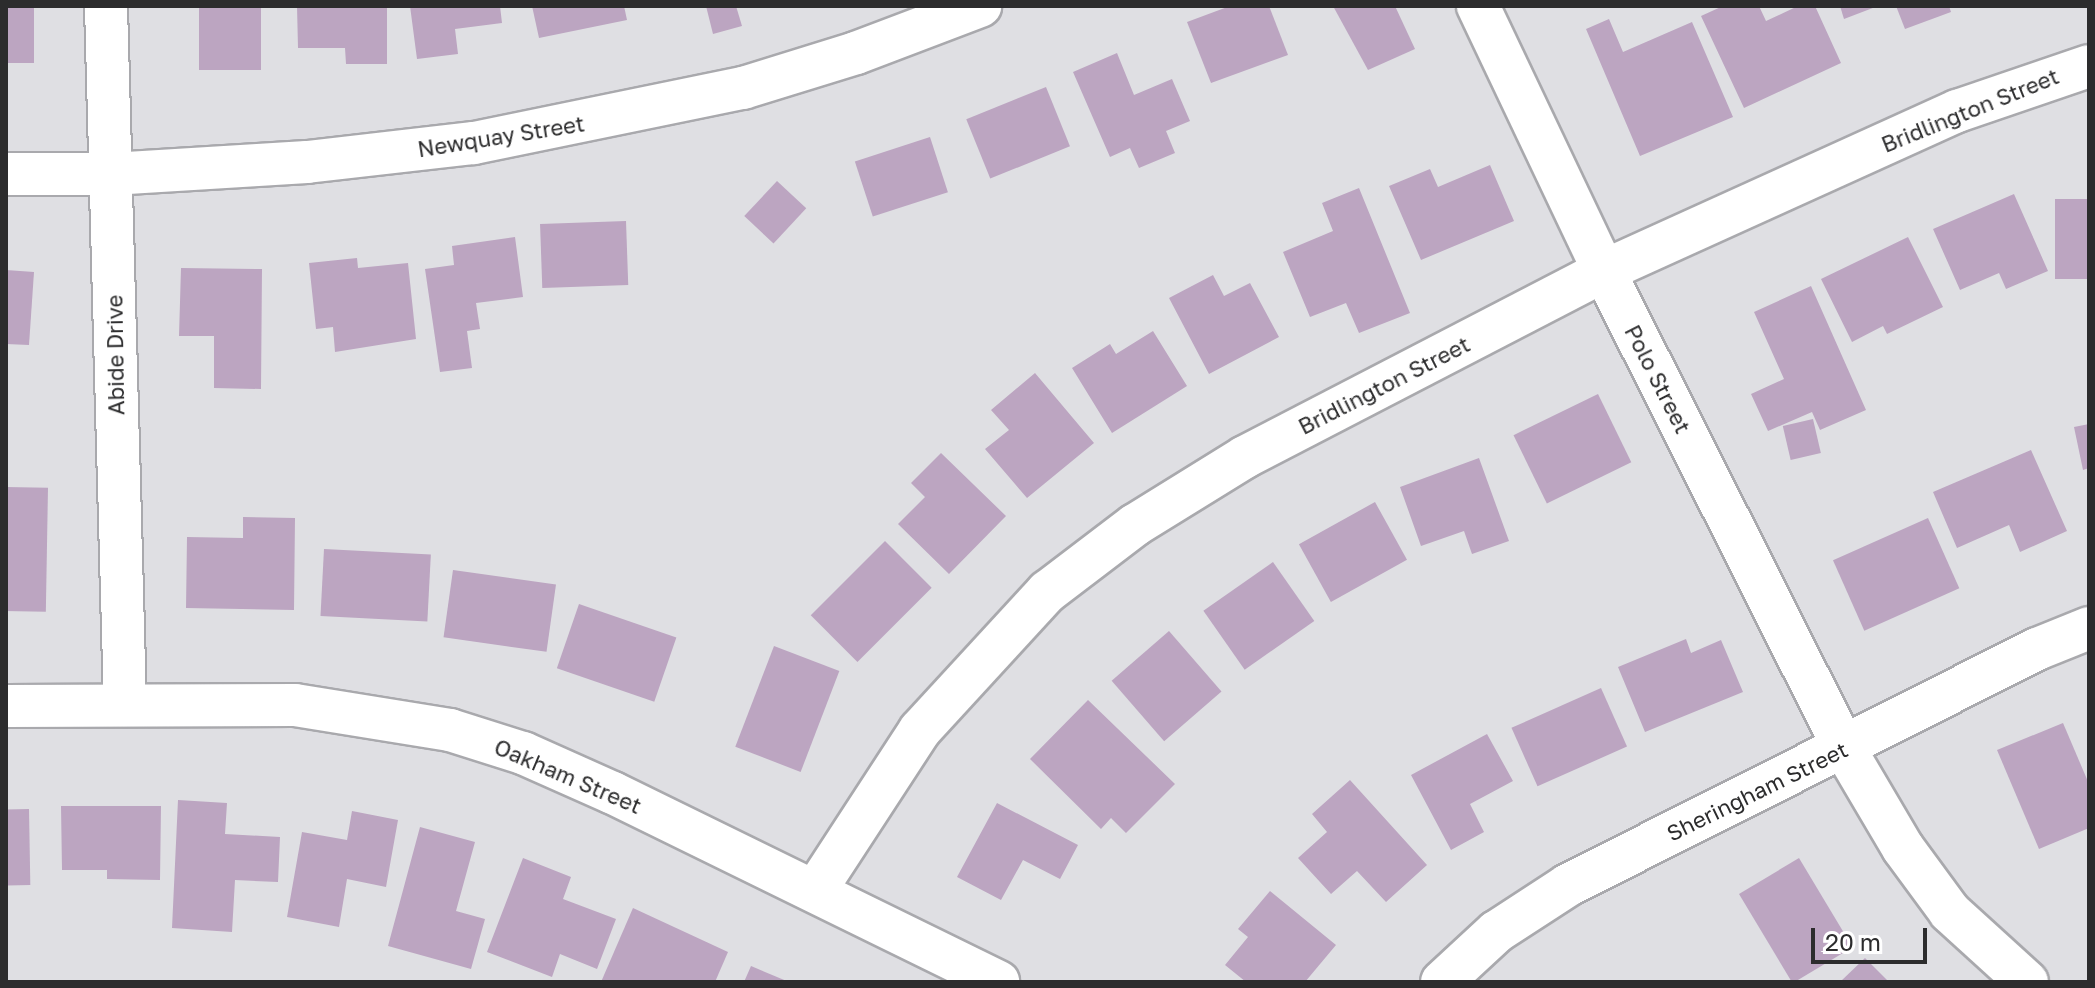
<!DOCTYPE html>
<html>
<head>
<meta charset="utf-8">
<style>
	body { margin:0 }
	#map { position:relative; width:2095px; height:988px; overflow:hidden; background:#dfdfe3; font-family:"Golos Text",sans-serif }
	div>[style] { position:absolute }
	.building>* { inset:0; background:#bca5c1; transform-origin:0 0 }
	.roads { filter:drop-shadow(2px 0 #a9a9ad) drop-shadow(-2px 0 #a9a9ad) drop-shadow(0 2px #a9a9ad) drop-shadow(0 -2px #a9a9ad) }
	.street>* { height:42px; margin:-21px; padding:0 21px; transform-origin:21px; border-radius:21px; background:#fff }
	span { translate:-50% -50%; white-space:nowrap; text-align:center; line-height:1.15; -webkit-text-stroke:7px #fff; paint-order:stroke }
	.street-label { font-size:22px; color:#2c2c2d }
	.frame { position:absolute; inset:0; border:8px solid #2c2c2d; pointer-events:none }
	.scale { position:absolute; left:1811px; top:928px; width:116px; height:36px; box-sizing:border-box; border:4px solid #2c2c2d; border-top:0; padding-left:10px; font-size:24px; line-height:28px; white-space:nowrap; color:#2c2c2d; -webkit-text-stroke:6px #fff; paint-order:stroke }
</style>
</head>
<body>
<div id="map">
	<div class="building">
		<i style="left:6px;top:6px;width:28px;height:57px"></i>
		<i style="left:199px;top:6px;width:62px;height:64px"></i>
		<i style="clip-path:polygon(297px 6px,387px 6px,387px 64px,346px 64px,345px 48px,298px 48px)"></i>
		<i style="clip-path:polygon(410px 6px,500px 6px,502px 23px,455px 29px,458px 54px,417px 59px)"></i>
		<i style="clip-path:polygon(532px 6px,624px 6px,627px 20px,539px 38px)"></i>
		<i style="clip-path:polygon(706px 6px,736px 6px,742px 26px,713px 34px)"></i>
		<i style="clip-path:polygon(1230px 6px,1269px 6px,1288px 55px,1211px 83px,1187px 22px)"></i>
		<i style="clip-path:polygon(1333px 6px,1395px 6px,1415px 49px,1368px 70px)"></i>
		<i style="clip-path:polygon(1723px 6px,1759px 6px,1766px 21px,1798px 6px,1815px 6px,1841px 63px,1744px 108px,1701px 16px)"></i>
		<i style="clip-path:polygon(1840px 6px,1878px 6px,1844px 19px)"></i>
		<i style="clip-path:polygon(1896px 6px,1949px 6px,1951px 12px,1905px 29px)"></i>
		<i style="clip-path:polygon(1609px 19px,1623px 52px,1692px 22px,1733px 117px,1640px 156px,1586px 29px)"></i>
		<i style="clip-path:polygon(1117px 53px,1134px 95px,1172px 79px,1190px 121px,1166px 131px,1175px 153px,1139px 168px,1130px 148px,1110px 157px,1073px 72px)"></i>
		<i style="left:1046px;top:87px;width:64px;height:86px;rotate:68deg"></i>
		<i style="left:930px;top:137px;width:58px;height:79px;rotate:72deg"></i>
		<i style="clip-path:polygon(1490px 165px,1514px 221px,1421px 260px,1389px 186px,1430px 169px,1438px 187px)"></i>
		<i style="left:777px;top:181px;width:40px;height:48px;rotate:43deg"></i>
		<i style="clip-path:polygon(1359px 188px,1410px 313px,1359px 333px,1346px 303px,1310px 317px,1283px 252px,1333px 231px,1322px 203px)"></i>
		<i style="clip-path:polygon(2014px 194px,2048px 271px,2006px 289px,1999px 273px,1960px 290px,1933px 229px)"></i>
		<i style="left:2055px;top:199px;width:34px;height:80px"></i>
		<i style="left:626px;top:221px;width:64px;height:86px;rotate:88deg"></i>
		<i style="clip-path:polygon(515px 237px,523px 297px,476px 303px,480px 329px,467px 331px,472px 368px,440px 372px,425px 269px,454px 265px,452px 246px)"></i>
		<i style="clip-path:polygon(1908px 237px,1943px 307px,1887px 334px,1883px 326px,1852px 342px,1821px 279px)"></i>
		<i style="clip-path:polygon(357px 258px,358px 268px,408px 263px,416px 339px,335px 352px,333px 327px,316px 329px,309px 263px)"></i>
		<i style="clip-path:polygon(181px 268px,262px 269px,261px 389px,214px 388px,214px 336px,179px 336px)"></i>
		<i style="clip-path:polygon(6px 270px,34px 272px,29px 345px,6px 344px)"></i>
		<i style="clip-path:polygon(1213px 275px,1224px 296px,1250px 283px,1279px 337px,1209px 374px,1169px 298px)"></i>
		<i style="clip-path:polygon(1811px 286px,1866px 410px,1820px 430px,1812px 412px,1768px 431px,1751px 394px,1784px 379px,1754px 312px)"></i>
		<i style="clip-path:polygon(1153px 331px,1187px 386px,1112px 433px,1072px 368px,1110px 344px,1116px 354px)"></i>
		<i style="clip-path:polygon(1035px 373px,1094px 443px,1027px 498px,985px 449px,1009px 430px,991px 410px)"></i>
		<i style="left:1598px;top:394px;width:76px;height:94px;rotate:64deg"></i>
		<i style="left:1813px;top:419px;width:35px;height:31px;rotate:77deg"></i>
		<i style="clip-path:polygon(2089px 424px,2089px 468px,2083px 470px,2074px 427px)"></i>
		<i style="clip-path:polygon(2031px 450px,2067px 531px,2020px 552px,2009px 525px,1957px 548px,1933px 492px)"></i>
		<i style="clip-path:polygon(941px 453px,1006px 516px,949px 574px,898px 524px,925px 497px,911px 483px)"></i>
		<i style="clip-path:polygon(1479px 458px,1509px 541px,1472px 554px,1464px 531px,1421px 546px,1400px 487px)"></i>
		<i style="left:6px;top:487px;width:42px;height:124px;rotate:1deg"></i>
		<i style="left:1375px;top:502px;width:66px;height:87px;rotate:61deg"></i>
		<i style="clip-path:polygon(243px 517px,295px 518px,294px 610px,186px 608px,187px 537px,243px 538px)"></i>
		<i style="left:1928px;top:518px;width:77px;height:104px;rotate:66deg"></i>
		<i style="left:885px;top:541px;width:66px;height:105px;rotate:45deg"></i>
		<i style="left:324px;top:549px;width:107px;height:67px;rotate:3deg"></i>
		<i style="left:1273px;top:562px;width:72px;height:85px;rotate:55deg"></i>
		<i style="left:453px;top:570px;width:104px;height:68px;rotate:8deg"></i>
		<i style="left:579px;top:604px;width:103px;height:68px;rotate:19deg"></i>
		<i style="left:1169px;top:631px;width:80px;height:76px;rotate:49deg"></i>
		<i style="clip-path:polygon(1686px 639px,1691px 653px,1721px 640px,1743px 692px,1645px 732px,1618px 667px)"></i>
		<i style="left:774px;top:646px;width:70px;height:108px;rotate:21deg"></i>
		<i style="left:1601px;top:688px;width:64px;height:98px;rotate:66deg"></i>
		<i style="clip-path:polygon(1088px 700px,1175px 784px,1126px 833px,1111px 818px,1101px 829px,1030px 759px)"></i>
		<i style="clip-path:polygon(2063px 723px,2089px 784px,2089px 828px,2039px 849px,1997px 750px)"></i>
		<i style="clip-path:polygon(1487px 734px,1513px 781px,1470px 804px,1484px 832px,1451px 850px,1411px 775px)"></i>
		<i style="clip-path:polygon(1350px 780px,1427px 865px,1386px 902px,1357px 871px,1331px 894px,1298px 858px,1327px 832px,1312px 814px)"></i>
		<i style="clip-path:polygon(178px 800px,227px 803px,225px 834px,280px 837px,278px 882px,235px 880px,232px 932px,172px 928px)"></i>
		<i style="clip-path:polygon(997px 803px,1078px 845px,1060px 879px,1023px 860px,1001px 900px,957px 877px)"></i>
		<i style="clip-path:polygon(61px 806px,161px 806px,160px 880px,107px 879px,107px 870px,62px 870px)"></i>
		<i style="left:29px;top:809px;width:76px;height:23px;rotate:89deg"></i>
		<i style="clip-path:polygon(352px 811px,398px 820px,386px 887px,347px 879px,339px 927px,287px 917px,302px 832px,347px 840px)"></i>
		<i style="clip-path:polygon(420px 827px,475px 842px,456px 911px,485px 919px,471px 969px,388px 946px)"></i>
		<i style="clip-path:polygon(523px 858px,571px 877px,563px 899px,616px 919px,597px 969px,560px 954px,552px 977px,487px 952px)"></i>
		<i style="left:1799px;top:858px;width:104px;height:70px;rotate:59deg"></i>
		<i style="clip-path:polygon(1270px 891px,1336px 945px,1305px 982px,1246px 982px,1225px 965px,1248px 937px,1238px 929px)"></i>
		<i style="clip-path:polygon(633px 908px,728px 952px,715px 982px,601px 982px)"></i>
		<i style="clip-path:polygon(1865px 958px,1889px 982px,1840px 982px)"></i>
		<i style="clip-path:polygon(751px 966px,789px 982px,744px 982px)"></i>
	</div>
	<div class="roads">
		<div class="street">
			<i style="left:106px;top:6px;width:698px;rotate:88.44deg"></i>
			<i style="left:1478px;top:6px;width:293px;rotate:64.6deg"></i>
			<i style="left:1604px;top:271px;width:534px;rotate:63.29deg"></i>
			<i style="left:1844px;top:748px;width:116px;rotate:59.5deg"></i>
			<i style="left:1903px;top:848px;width:79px;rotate:53.7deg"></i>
			<i style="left:1950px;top:912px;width:104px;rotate:42.3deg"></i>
			<i style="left:6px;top:174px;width:105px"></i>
			<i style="left:111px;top:174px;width:196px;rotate:-3.5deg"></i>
			<i style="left:307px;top:162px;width:168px;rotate:-6.5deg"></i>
			<i style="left:474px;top:143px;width:275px;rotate:-11.6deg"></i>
			<i style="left:743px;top:88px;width:118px;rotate:-17.2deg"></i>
			<i style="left:856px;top:53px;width:133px;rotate:-20.8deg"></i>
			<i style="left:6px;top:706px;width:289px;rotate:-0.2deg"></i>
			<i style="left:295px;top:705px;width:157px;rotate:9.2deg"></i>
			<i style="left:450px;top:730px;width:77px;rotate:17.5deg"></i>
			<i style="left:523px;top:753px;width:98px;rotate:24deg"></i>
			<i style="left:613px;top:793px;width:429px;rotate:26.1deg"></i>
			<i style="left:815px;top:891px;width:192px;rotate:-56.9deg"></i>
			<i style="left:920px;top:730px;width:188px;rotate:-47.4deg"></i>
			<i style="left:1047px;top:592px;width:111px;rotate:-37.3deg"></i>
			<i style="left:1135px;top:525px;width:129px;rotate:-31.7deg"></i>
			<i style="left:1245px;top:457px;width:404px;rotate:-27.4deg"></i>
			<i style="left:1604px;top:271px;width:388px;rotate:-24.4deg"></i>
			<i style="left:1957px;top:111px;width:139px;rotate:-18.8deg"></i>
			<i style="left:1442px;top:982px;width:74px;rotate:-42.8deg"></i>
			<i style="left:1496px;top:932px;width:86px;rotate:-33.1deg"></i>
			<i style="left:1568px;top:885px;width:525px;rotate:-26.71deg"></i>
			<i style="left:2037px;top:649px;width:56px;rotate:-22deg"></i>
		</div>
	</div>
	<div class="street-label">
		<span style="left:1970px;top:110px;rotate:-22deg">Bridlington Street</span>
		<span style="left:501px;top:136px;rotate:-9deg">Newquay Street</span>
		<span style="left:115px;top:355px;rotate:-91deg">Abide Drive</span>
		<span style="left:1658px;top:379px;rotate:63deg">Polo Street</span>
		<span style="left:1384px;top:385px;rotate:-27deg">Bridlington Street</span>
		<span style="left:568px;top:776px;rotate:23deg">Oakham Street</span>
		<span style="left:1757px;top:791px;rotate:-26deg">Sheringham Street</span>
	</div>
	<div class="frame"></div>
	<div class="scale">20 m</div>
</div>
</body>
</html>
